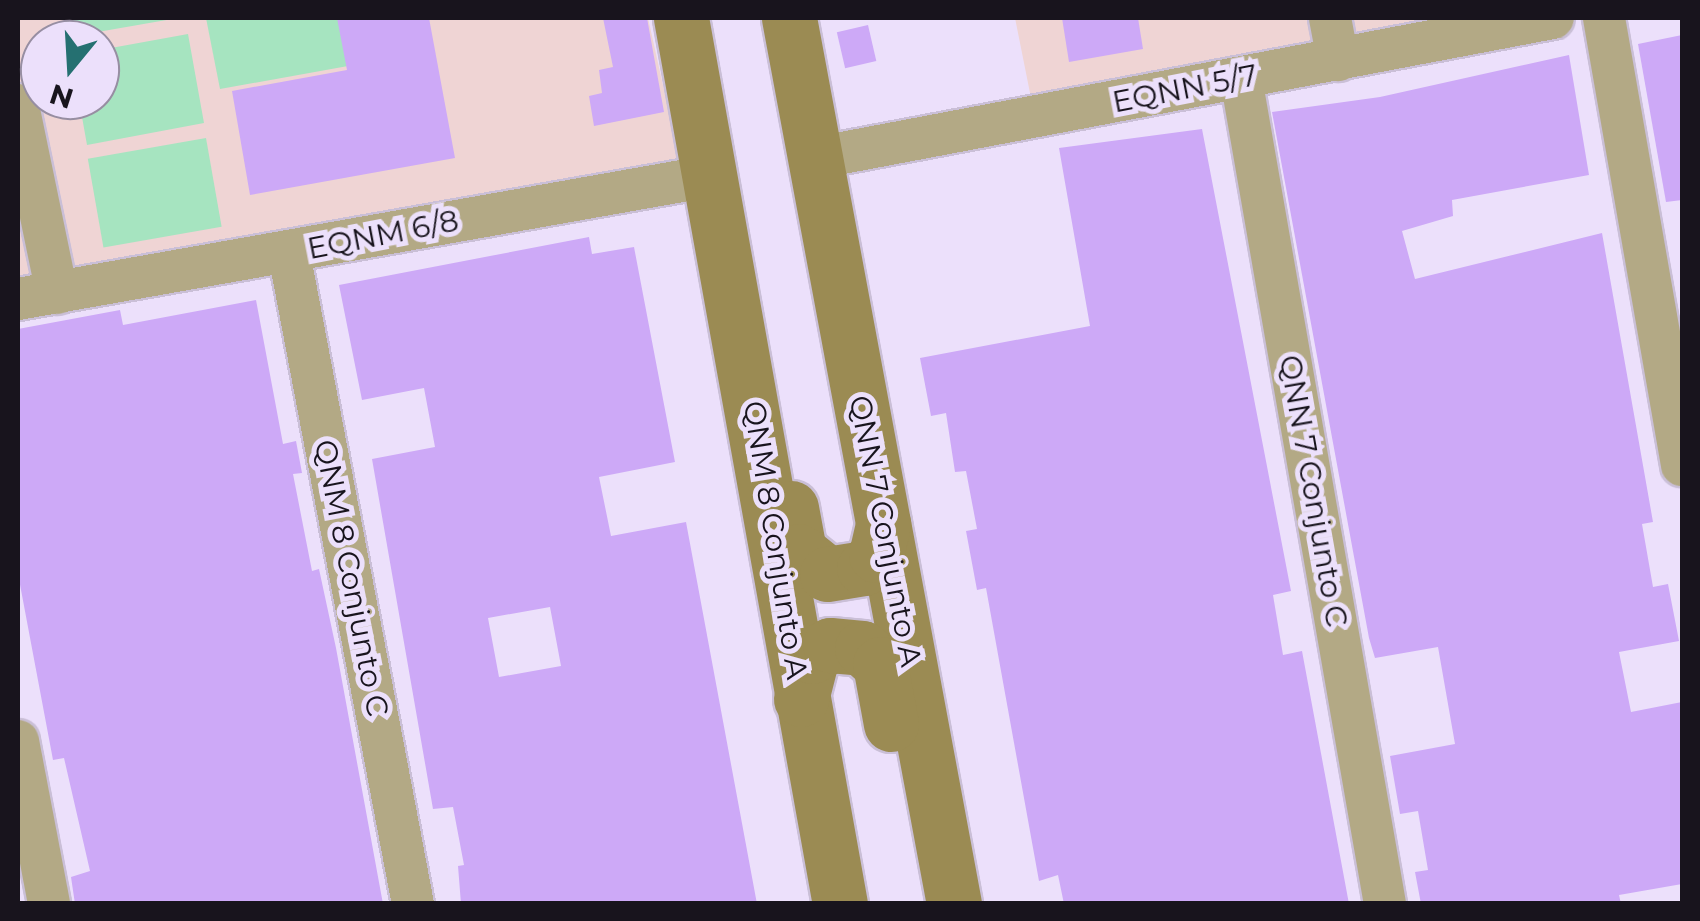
<!DOCTYPE html>
<html>
<head>
<meta charset="utf-8">
<style>
	body { margin:0 }
	#map { position:relative; width:1700px; height:921px; overflow:hidden; background:#ece0fb; font-family:Montserrat,sans-serif }
	div>[style] { position:absolute }
	.commercial>* { inset:0; background:#efd4d4 }
	.green>* { inset:0; background:#a6e4c0; transform-origin:0 0 }
	.building>* { inset:0; background:#cda9f7; transform-origin:0 0 }
	.roads { filter:drop-shadow(2px 0 #cabfd7) drop-shadow(-2px 0 #cabfd7) drop-shadow(0 2px #cabfd7) drop-shadow(0 -2px #cabfd7) }
	.street>* { height:42px; margin:-21px; padding:0 21px; transform-origin:21px; border-radius:21px; background:#b3a985 }
	.secondary>* { height:55px; margin:-27.5px; padding:0 27.5px; transform-origin:27.5px; border-radius:27.5px; background:#9b8b53 }
	span { translate:-50% -50%; white-space:nowrap; text-align:center; line-height:1.15; -webkit-text-stroke:10px #ece0fb; paint-order:stroke }
	.street-label { font-size:30px; color:#18141d }
	.frame { position:absolute; inset:0; border:20px solid #18141d; pointer-events:none }
	.north { position:absolute; left:20px; top:20px; width:100px; height:100px; box-sizing:border-box; background:#ece0fb; border:2px solid #978ea2; border-radius:50%; rotate:198deg; font-size:28px; font-weight:700; line-height:40px; text-align:center; color:#18141d }
	.north::after { content:''; display:block; margin:auto; width:35px; height:45px; background:#257071; clip-path:polygon(50% 0,100% 100%,50% 72%,0 100%) }
</style>
</head>
<body>
<div id="map">
	<div class="commercial">
		<i style="clip-path:polygon(evenodd,18px 18px,648px 18px,681px 166px,18px 283px,18px 18px,40px 40px,100px 40px,100px 100px,40px 100px,40px 40px)"></i>
		<i style="clip-path:polygon(1015px 18px,1456px 18px,1031px 98px)"></i>
	</div>
	<div class="green">
		<i style="clip-path:polygon(65px 18px,178px 18px,69px 37px)"></i>
		<i style="clip-path:polygon(206px 18px,339px 18px,348px 66px,220px 89px)"></i>
		<i style="clip-path:polygon(188px 34px,204px 123px,87px 145px,79px 100px,100px 100px,100px 50px)"></i>
		<i style="left:206px;top:138px;width:90px;height:120px;rotate:80deg"></i>
	</div>
	<div class="building">
		<i style="clip-path:polygon(337px 18px,429px 18px,455px 158px,250px 195px,232px 91px,347px 70px)"></i>
		<i style="clip-path:polygon(603px 18px,647px 18px,664px 112px,594px 126px,589px 96px,602px 93px,599px 70px,613px 67px)"></i>
		<i style="clip-path:polygon(1062px 18px,1138px 18px,1143px 49px,1069px 62px)"></i>
		<i style="left:868px;top:25px;width:37px;height:32px;rotate:77deg"></i>
		<i style="clip-path:polygon(1682px 35px,1682px 200px,1666px 202px,1638px 44px)"></i>
		<i style="clip-path:polygon(1569px 55px,1589px 175px,1452px 200px,1453px 216px,1402px 231px,1415px 279px,1602px 233px,1653px 522px,1642px 524px,1653px 587px,1668px 584px,1679px 641px,1619px 652px,1631px 712px,1682px 702px,1682px 884px,1619px 895px,1621px 904px,1421px 904px,1415px 872px,1428px 870px,1418px 811px,1400px 814px,1390px 756px,1455px 744px,1438px 647px,1375px 658px,1369px 638px,1272px 112px,1380px 97px)"></i>
		<i style="clip-path:polygon(1202px 129px,1291px 591px,1273px 595px,1283px 655px,1302px 651px,1349px 904px,1064px 904px,1058px 875px,1039px 881px,986px 588px,977px 590px,966px 531px,977px 529px,966px 471px,955px 472px,946px 413px,931px 416px,920px 358px,1090px 326px,1059px 148px)"></i>
		<i style="clip-path:polygon(evenodd,589px 237px,592px 254px,634px 247px,675px 462px,599px 477px,611px 536px,686px 522px,757px 904px,461px 904px,458px 866px,464px 865px,453px 807px,433px 809px,372px 459px,435px 447px,424px 388px,362px 400px,339px 285px,589px 237px,550px 607px,561px 666px,499px 677px,488px 618px,550px 607px)"></i>
		<i style="clip-path:polygon(256px 300px,283px 444px,296px 441px,302px 473px,293px 474px,312px 571px,319px 569px,336px 648px,383px 904px,75px 904px,71px 877px,90px 871px,64px 758px,53px 760px,18px 574px,18px 329px,120px 310px,123px 325px)"></i>
	</div>
	<div class="roads">
		<div class="street">
			<i style="left:1330px;top:18px;width:43px;rotate:79.2deg"></i>
			<i style="left:1604px;top:18px;width:454px;rotate:80.1deg"></i>
			<i style="left:1241px;top:78px;width:838px;rotate:80.11deg"></i>
			<i style="left:18px;top:105px;width:192px;rotate:78.3deg"></i>
			<i style="left:816px;top:158px;width:750px;rotate:-10.76deg"></i>
			<i style="left:289px;top:253px;width:663px;rotate:79.22deg"></i>
			<i style="left:18px;top:299px;width:703px;rotate:-10.08deg"></i>
			<i style="left:18px;top:741px;width:166px;rotate:79.2deg"></i>
		</div>
		<div class="secondary">
			<i style="left:681px;top:18px;width:900px;rotate:79.83deg"></i>
			<i style="left:789px;top:18px;width:901px;rotate:79.45deg"></i>
			<i style="left:791px;top:508px;width:44px;rotate:79.5deg"></i>
			<i style="left:799px;top:551px;width:36px;rotate:39deg"></i>
			<i style="left:827px;top:574px;width:37px;rotate:-9deg"></i>
			<i style="left:864px;top:568px;width:18px;rotate:-47deg"></i>
			<i style="left:876px;top:555px;width:32px;rotate:-77deg"></i>
			<i style="left:801px;top:699px;width:44px;rotate:-75.7deg"></i>
			<i style="left:812px;top:656px;width:21px;rotate:-31deg"></i>
			<i style="left:830px;top:645px;width:32px;rotate:5deg"></i>
			<i style="left:862px;top:648px;width:24px;rotate:42deg"></i>
			<i style="left:880px;top:664px;width:61px;rotate:79.6deg"></i>
		</div>
	</div>
	<div class="street-label">
		<span style="left:1185px;top:89px;rotate:-11deg">EQNN 5/7</span>
		<span style="left:383px;top:235px;rotate:-11deg">EQNM 6/8</span>
		<span style="left:1313px;top:491px;rotate:80deg">QNN 7 Conjunto C</span>
		<span style="left:885px;top:531px;rotate:79deg">QNN 7 Conjunto A</span>
		<span style="left:775px;top:540px;rotate:81deg">QNM 8 Conjunto A</span>
		<span style="left:351px;top:578px;rotate:79deg">QNM 8 Conjunto C</span>
	</div>
	<div class="frame"></div>
	<div class="north">N</div>
</div>
</body>
</html>
